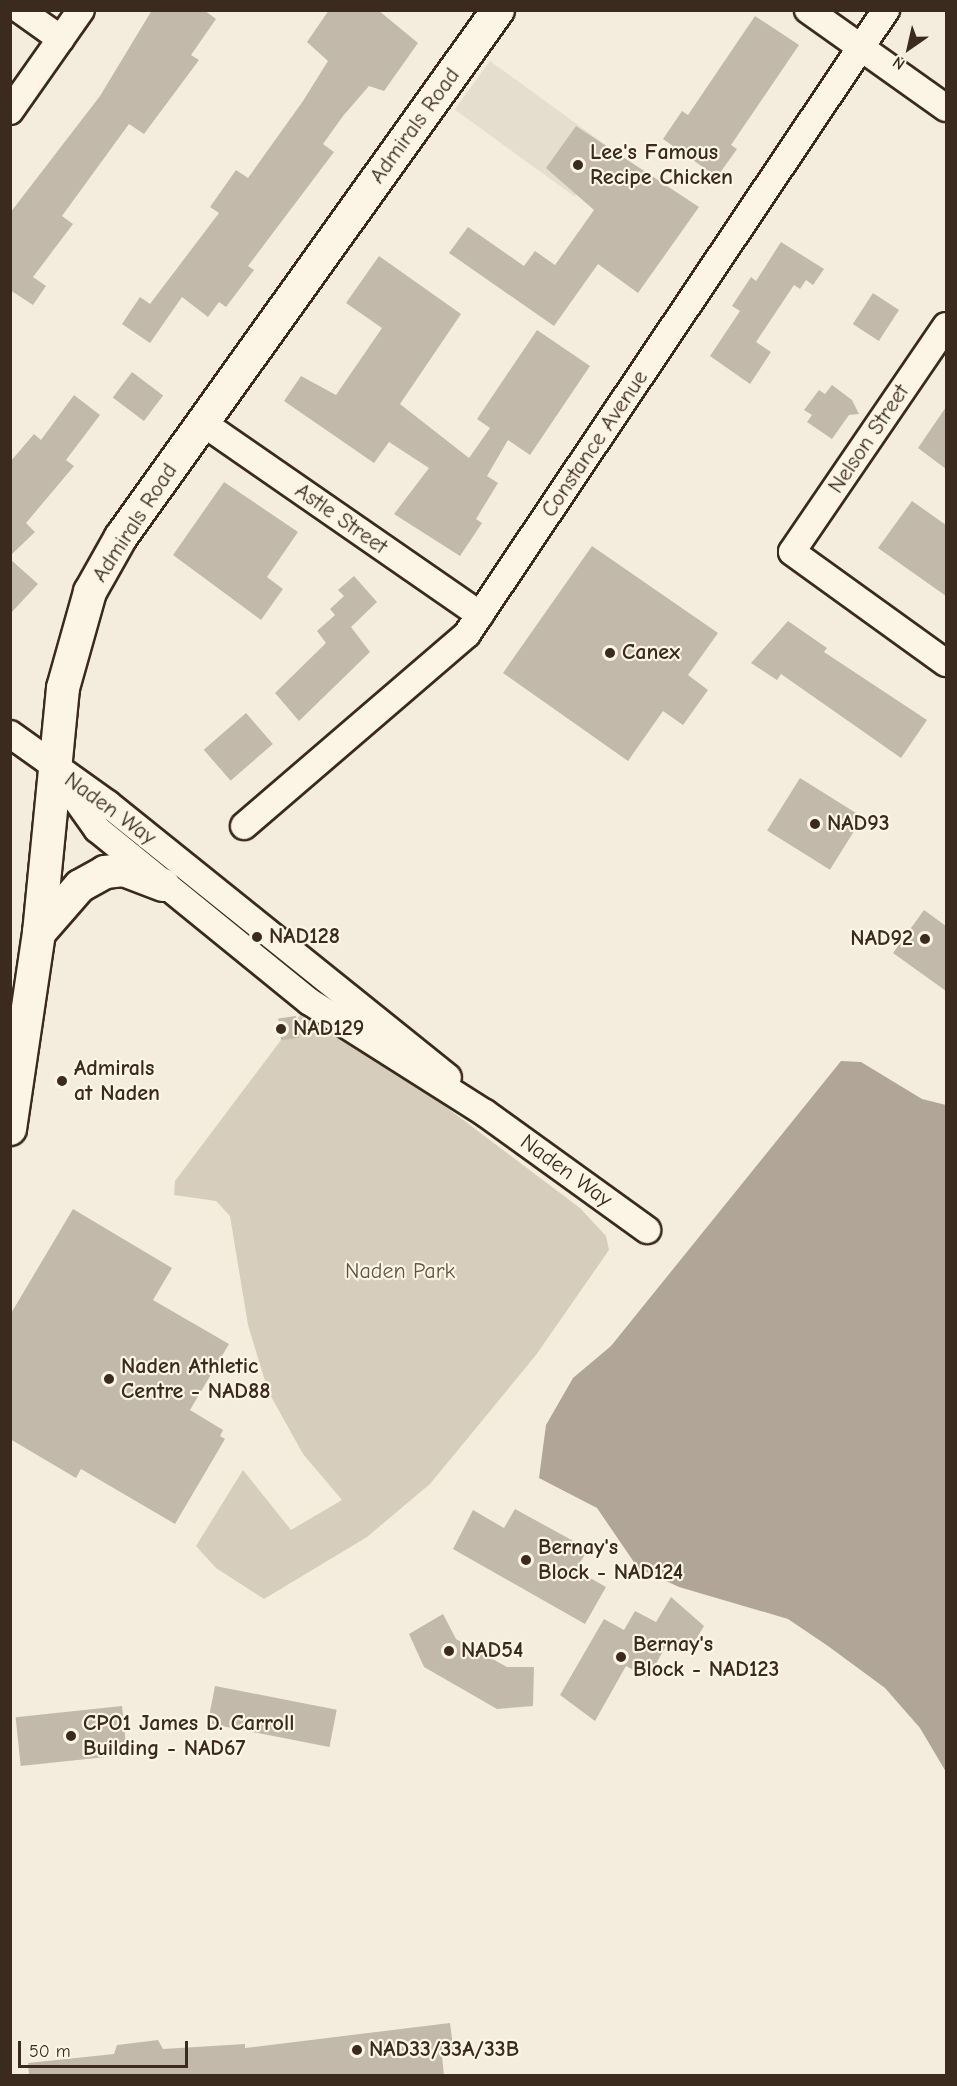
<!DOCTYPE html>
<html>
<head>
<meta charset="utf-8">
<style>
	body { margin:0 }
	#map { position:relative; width:957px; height:2086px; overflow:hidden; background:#f4eddd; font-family:"Comic Neue",sans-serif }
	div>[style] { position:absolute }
	.built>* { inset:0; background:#e5ddce; transform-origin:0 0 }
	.green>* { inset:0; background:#d6cdbd }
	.water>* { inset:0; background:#b0a596 }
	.building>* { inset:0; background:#c3b9aa; transform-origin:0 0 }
	.roads { filter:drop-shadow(2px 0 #3b2a1e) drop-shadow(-2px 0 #3b2a1e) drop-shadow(0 2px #3b2a1e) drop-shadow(0 -2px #3b2a1e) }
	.minor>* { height:26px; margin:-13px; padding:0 13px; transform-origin:13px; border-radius:13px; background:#fcf5e5 }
	.major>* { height:32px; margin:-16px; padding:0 16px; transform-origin:16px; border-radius:16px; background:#fcf5e5 }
	.dots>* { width:16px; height:16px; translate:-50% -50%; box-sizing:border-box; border:3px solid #fcf5e5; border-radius:50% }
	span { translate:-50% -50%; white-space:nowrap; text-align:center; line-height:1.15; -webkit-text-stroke:4.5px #fcf5e5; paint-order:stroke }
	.street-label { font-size:22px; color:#3b2a1e }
	.poi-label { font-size:22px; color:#3b2a1e; font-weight:700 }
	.left { translate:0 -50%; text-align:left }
	.right { translate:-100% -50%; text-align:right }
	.park-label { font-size:22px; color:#625346 }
	.frame { position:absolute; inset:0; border:12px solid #3b2a1e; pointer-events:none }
	.north { position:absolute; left:879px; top:18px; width:60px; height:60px; -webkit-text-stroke:4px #fcf5e5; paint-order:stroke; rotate:214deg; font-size:16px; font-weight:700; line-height:24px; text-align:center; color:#3b2a1e }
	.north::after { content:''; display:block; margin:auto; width:21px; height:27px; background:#3b2a1e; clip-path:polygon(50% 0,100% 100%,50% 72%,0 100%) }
	.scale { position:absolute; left:18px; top:2041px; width:170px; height:27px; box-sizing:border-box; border:3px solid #3b2a1e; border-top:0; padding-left:8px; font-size:18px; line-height:21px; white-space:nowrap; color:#3b2a1e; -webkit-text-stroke:4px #fcf5e5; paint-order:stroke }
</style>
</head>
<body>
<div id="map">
	<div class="built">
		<i style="left:490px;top:61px;width:148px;height:60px;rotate:36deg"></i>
	</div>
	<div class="green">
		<i style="clip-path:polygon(302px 1012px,430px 1095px,580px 1208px,606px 1236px,609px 1250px,536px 1355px,430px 1484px,367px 1537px,264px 1599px,216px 1568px,196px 1546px,243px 1470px,291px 1530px,342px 1500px,303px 1454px,268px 1391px,248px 1325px,230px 1216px,216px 1201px,174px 1195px,175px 1181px,281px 1040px,299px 1037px,297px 1019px)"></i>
	</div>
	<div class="water">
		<i style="clip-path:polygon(841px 1061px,861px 1062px,922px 1099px,946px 1105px,946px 1772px,920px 1728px,885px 1688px,828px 1646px,788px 1619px,679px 1587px,638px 1568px,597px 1508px,539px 1478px,546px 1425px,573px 1378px,611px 1346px)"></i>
	</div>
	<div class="building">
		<i style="clip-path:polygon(152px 10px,204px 10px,216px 19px,191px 55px,199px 60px,144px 134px,129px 124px,62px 216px,73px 224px,33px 277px,46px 286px,33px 305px,10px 290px,10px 213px,100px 96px)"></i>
		<i style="clip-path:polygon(329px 10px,378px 10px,418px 43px,384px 91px,369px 86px,343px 116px,323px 144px,334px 152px,248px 266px,254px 270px,226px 307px,219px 302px,208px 317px,182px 297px,150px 343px,122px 324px,140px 297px,150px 304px,219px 213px,210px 207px,236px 170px,248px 178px,303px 101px,328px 61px,307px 42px)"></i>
		<i style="clip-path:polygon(755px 16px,799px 45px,731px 145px,737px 149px,717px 177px,663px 139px,682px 111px,688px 115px)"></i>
		<i style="clip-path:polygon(576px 126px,699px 207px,638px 293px,598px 264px,554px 326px,449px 253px,468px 227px,524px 266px,535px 251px,555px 265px,594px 210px,546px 168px)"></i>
		<i style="clip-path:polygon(781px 242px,824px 269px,813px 285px,806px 280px,800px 289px,794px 285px,756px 342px,771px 352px,750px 384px,710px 356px,740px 311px,732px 306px,751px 277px,756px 281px)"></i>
		<i style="clip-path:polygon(379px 256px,461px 314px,400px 404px,469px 458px,490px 428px,477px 419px,537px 330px,590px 366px,530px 455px,508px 440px,487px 476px,498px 483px,476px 519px,482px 523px,460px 556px,394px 514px,429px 468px,389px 442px,374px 463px,284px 401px,301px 376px,336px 395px,382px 328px,346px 303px)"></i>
		<i style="left:873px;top:293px;width:31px;height:37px;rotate:33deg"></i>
		<i style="left:132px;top:372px;width:39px;height:32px;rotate:37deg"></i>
		<i style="clip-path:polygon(832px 385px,852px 400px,859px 414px,849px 415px,832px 439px,807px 422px,812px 415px,804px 410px,819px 390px,825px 394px)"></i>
		<i style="clip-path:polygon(74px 395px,100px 415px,66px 460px,74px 466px,26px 523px,35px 532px,10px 556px,10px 462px,34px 434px,41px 440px)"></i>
		<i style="clip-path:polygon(946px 407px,946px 469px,918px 448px)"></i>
		<i style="clip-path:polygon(224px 482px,298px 532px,267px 577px,283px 589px,261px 620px,173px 555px)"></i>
		<i style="clip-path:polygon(912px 501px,946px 525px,946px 596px,878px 548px)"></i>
		<i style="clip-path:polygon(592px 546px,718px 633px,688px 675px,708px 690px,683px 725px,663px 711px,628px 761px,503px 673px)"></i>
		<i style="clip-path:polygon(10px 559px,38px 584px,10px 614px)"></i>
		<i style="clip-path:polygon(354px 576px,377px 602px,351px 627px,370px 652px,299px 721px,275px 693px,326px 643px,317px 631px,335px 615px,330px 609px,344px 596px,338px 590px)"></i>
		<i style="clip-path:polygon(788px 621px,827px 648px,824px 652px,927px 720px,901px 758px,781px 674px,777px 680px,751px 663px)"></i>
		<i style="left:246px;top:713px;width:41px;height:56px;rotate:49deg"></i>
		<i style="left:800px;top:778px;width:74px;height:62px;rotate:32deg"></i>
		<i style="clip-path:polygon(924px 910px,946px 926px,946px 991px,893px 953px)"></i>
		<i style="left:296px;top:1016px;width:22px;height:18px;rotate:82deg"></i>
		<i style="clip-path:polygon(73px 1209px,172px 1268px,153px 1300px,229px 1344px,190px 1410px,223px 1430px,220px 1436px,225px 1439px,175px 1524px,81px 1469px,76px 1478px,10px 1439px,10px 1315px)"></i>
		<i style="clip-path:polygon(515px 1509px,588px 1549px,576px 1570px,606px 1587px,585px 1624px,453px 1549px,473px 1510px,504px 1528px)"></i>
		<i style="clip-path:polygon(671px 1597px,704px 1626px,689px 1651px,667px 1644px,648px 1678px,626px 1666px,595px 1721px,560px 1695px,604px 1619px,624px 1630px,635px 1611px,656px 1622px)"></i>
		<i style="clip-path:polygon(443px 1614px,456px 1639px,507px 1667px,534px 1667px,533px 1706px,497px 1709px,424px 1667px,409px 1634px)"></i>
		<i style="left:215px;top:1686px;width:124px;height:38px;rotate:11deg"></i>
		<i style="left:122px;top:1706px;width:49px;height:107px;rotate:84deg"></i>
		<i style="clip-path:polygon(450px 2023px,454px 2054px,442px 2055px,444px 2076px,29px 2076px,28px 2063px,114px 2054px,117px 2045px,158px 2040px,163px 2049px,245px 2044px,245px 2048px)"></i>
	</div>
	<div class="roads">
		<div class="minor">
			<i style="left:20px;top:10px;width:50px;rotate:35.3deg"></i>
			<i style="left:808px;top:10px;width:169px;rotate:35.4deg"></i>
			<i style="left:10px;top:111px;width:123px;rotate:-54.9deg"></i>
			<i style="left:946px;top:326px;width:273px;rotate:124.3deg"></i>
			<i style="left:792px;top:552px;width:190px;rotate:35.8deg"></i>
			<i style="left:203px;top:423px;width:337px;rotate:34.7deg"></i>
			<i style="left:10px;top:734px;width:120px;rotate:35.5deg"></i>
			<i style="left:108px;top:804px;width:436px;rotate:38.8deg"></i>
			<i style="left:53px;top:767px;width:76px;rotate:54.6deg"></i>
			<i style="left:97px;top:829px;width:274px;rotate:39.1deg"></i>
			<i style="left:310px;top:1002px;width:207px;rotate:32.4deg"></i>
			<i style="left:485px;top:1113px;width:200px;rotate:35.8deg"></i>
			<i style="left:244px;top:826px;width:294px;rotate:-40.7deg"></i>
			<i style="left:467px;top:634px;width:752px;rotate:-56.12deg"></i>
		</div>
		<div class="major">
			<i style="left:39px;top:933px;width:62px;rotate:-48.9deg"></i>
			<i style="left:80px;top:886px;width:29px;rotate:-29deg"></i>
			<i style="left:105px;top:872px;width:19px;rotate:-6deg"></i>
			<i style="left:124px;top:870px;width:42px;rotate:21deg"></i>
			<i style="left:10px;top:1129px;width:198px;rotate:-81.6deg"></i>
			<i style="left:39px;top:933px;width:246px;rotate:-84.4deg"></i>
			<i style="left:63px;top:688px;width:100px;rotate:-74.3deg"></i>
			<i style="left:90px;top:592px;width:63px;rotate:-60.6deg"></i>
			<i style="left:121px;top:537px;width:648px;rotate:-54.42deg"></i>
		</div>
	</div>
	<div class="dots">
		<i style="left:578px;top:165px;background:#3b2a1e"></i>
		<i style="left:610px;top:653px;background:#3b2a1e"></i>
		<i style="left:815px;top:824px;background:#3b2a1e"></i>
		<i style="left:257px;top:937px;background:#3b2a1e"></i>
		<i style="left:925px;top:939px;background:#3b2a1e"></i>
		<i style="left:281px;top:1029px;background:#3b2a1e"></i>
		<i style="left:62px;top:1081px;background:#3b2a1e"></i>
		<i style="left:109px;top:1379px;background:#3b2a1e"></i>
		<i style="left:526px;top:1560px;background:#3b2a1e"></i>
		<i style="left:449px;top:1651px;background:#3b2a1e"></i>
		<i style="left:621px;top:1657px;background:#3b2a1e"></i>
		<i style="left:71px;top:1736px;background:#3b2a1e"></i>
		<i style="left:357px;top:2050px;background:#3b2a1e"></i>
	</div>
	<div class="street-label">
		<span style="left:415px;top:126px;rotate:-54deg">Admirals Road</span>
		<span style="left:869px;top:439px;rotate:-56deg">Nelson Street</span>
		<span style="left:595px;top:444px;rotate:-56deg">Constance Avenue</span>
		<span style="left:341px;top:519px;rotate:35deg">Astle Street</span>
		<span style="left:135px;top:523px;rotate:-57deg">Admirals Road</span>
		<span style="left:110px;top:809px;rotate:36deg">Naden Way</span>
		<span style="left:566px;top:1171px;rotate:36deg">Naden Way</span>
	</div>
	<div class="poi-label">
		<span class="left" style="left:590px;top:165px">Lee's Famous<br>Recipe Chicken</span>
		<span class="left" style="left:622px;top:653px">Canex</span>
		<span class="left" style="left:827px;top:824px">NAD93</span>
		<span class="left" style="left:269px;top:937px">NAD128</span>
		<span class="right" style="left:913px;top:939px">NAD92</span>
		<span class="left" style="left:293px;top:1029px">NAD129</span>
		<span class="left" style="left:74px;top:1081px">Admirals<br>at Naden</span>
		<span class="left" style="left:121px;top:1379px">Naden Athletic<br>Centre - NAD88</span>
		<span class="left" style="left:538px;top:1560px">Bernay's<br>Block - NAD124</span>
		<span class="left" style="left:633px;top:1657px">Bernay's<br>Block - NAD123</span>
		<span class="left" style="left:461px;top:1651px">NAD54</span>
		<span class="left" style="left:83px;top:1736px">CPO1 James D. Carroll<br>Building - NAD67</span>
		<span class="left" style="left:369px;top:2050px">NAD33/33A/33B</span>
	</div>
	<div class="park-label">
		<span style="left:400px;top:1272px">Naden Park</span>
	</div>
	<div class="frame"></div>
	<div class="north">N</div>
	<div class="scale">50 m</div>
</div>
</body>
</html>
